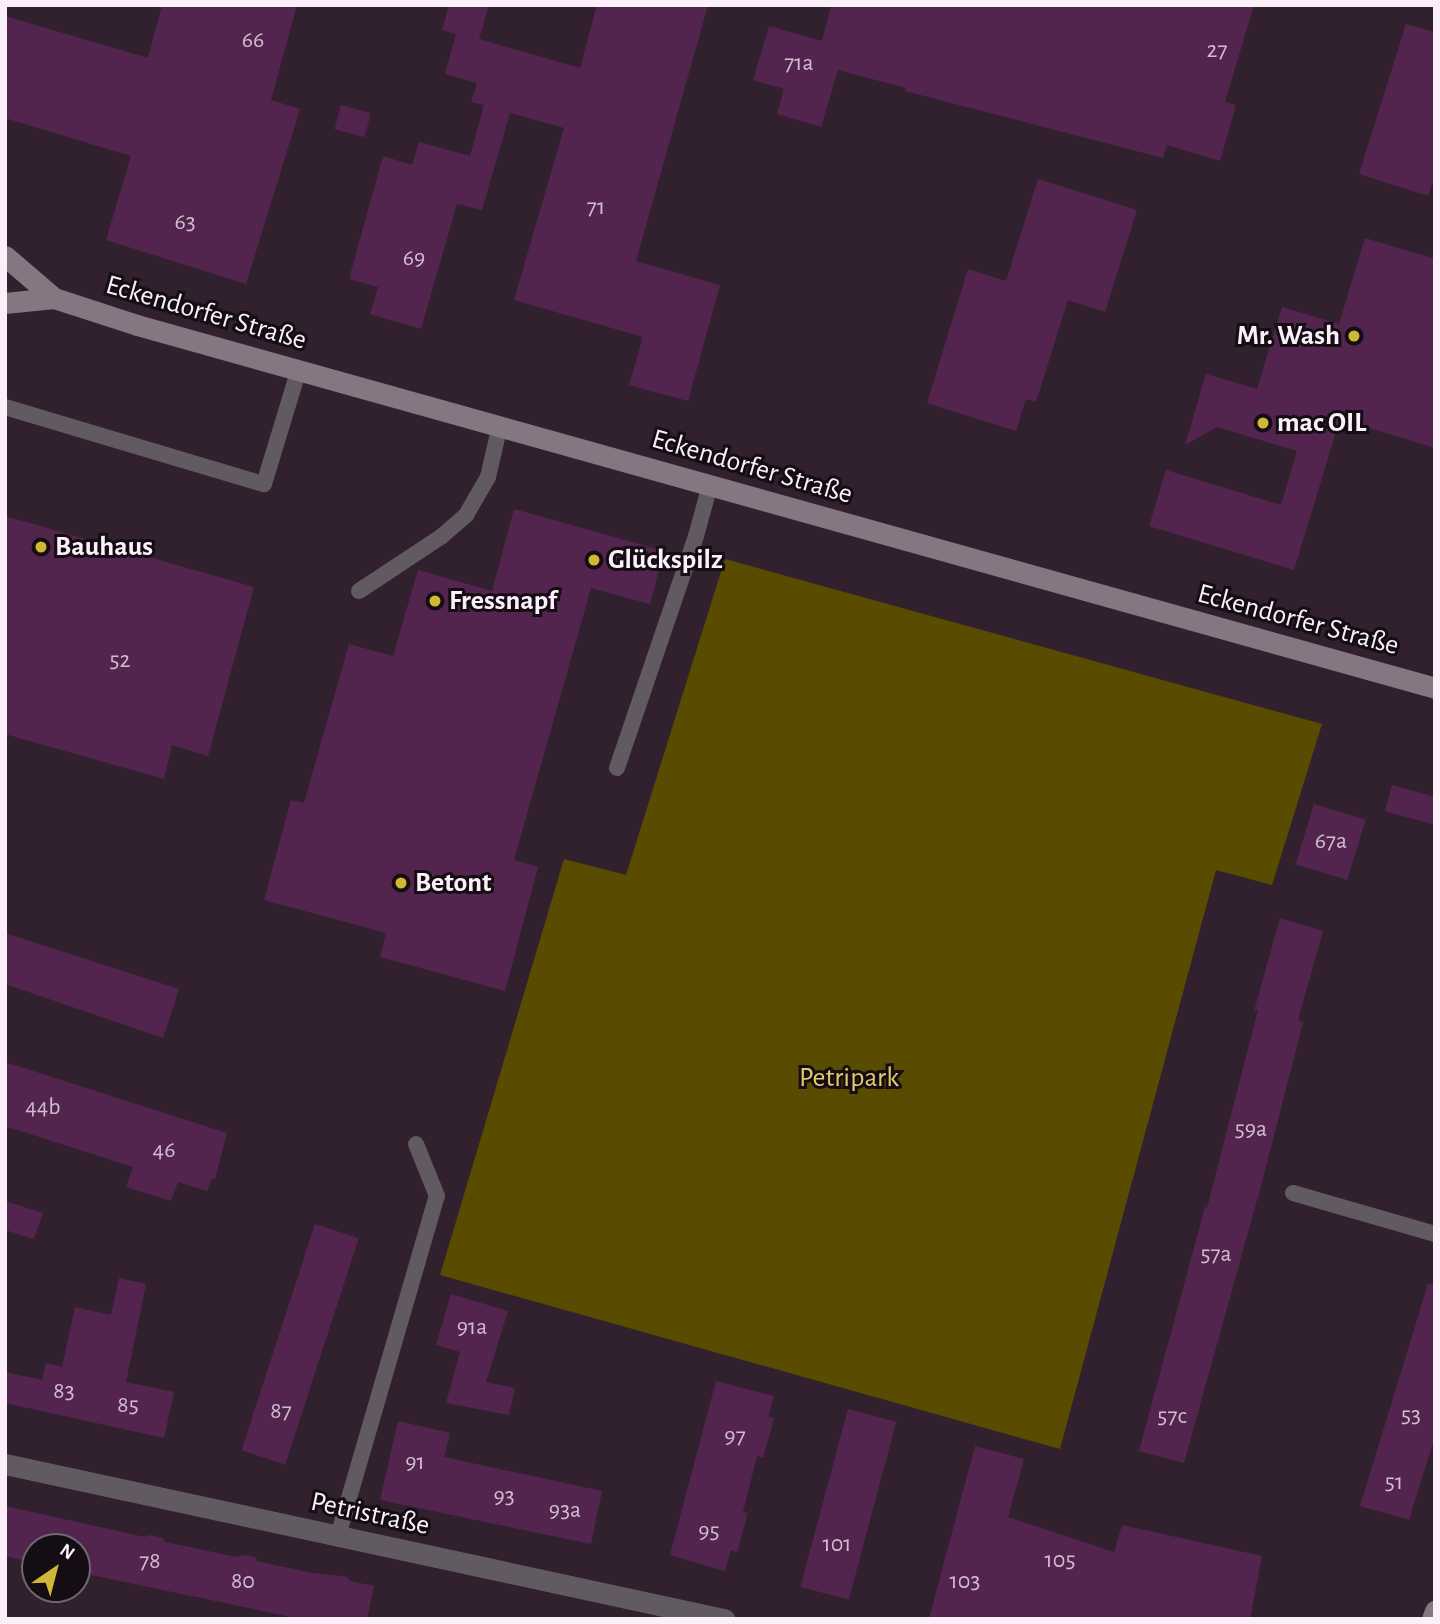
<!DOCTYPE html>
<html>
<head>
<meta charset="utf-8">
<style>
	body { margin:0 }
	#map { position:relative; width:1440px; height:1624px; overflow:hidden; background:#31212e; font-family:"Alegreya Sans",sans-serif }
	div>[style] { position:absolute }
	.green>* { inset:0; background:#594b00 }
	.building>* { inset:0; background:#53254e; transform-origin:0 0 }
	.lane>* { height:16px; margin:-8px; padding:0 8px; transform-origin:8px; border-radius:8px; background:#625a61 }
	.street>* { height:21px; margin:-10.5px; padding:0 10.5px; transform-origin:10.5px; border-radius:10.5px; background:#625a61 }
	.secondary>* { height:21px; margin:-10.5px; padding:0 10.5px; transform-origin:10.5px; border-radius:10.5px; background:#847782 }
	.dots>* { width:19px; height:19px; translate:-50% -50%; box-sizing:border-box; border:4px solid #140d13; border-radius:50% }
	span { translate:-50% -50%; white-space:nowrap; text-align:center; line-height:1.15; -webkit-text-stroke:6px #140d13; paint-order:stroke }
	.number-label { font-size:24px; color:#d1bdce }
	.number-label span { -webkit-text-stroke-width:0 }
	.street-label { font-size:28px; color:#fbf0f9 }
	.poi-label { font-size:28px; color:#fbf0f9; font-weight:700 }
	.right { translate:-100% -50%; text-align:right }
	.left { translate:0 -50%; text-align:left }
	.park-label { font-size:28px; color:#e1cb6a }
	.frame { position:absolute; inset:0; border:7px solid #fbf0f9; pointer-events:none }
	.north { position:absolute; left:21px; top:1533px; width:70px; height:70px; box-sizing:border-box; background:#140d13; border:2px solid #70686f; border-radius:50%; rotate:35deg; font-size:19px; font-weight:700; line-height:28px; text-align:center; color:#fbf0f9 }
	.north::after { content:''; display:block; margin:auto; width:24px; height:32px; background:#d1b736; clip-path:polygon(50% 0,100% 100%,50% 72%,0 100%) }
</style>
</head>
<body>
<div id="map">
	<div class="green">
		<i style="clip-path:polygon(725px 559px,1322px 724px,1272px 885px,1216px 870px,1060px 1449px,440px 1275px,564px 859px,626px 875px)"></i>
	</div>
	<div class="building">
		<i style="clip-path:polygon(162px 5px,297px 5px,271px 100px,300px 109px,246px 284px,106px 240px,131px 156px,5px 118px,5px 16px,148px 58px)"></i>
		<i style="clip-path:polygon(449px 5px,489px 5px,479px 39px,580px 68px,597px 5px,708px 5px,636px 261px,720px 285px,688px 401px,629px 385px,643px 337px,514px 300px,564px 128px,510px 113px,482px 210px,457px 204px,421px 329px,370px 314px,378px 287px,349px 279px,383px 156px,412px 165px,419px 142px,470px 156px,484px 105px,471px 102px,477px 83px,445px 74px,456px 34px,442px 30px)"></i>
		<i style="clip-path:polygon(831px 5px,1254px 5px,1225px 102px,1236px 105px,1220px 161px,1167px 145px,1163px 158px,905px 91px,906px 88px,838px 70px,821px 127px,777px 114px,784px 89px,753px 80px,769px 26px,822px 41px)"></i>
		<i style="clip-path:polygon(1406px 24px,1435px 32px,1435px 175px,1428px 196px,1359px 174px)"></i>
		<i style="left:341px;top:105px;width:31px;height:25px;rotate:15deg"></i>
		<i style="clip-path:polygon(1038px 179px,1137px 210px,1105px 312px,1068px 300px,1036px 402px,1026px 399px,1016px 431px,927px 403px,968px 269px,1006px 281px)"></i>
		<i style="clip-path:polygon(1365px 238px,1435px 259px,1435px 448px,1350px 422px,1349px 425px,1339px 422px,1294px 570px,1149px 526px,1166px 470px,1281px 505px,1297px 451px,1217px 427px,1185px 445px,1206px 374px,1257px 389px,1282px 307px,1339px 324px)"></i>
		<i style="clip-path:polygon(514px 509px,664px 551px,650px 604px,591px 588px,514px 860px,538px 867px,505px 991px,380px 957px,386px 933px,264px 900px,291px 800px,304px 803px,349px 644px,393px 656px,418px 570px,492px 591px)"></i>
		<i style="clip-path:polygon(5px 516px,254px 587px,208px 756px,172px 745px,164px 779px,5px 734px)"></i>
		<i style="clip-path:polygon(1392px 785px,1435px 797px,1435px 825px,1385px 811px)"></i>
		<i style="left:1314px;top:804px;width:54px;height:63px;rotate:17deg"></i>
		<i style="clip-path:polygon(1280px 918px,1323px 931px,1298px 1020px,1303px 1022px,1264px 1175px,1184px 1463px,1139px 1451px,1205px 1207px,1207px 1208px,1258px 1010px,1254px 1011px)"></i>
		<i style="clip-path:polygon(5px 933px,179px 989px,163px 1038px,5px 984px)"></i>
		<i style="clip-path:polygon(5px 1062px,227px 1133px,215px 1179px,212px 1178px,207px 1191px,178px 1182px,171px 1201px,126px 1187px,133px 1167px,5px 1126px)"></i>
		<i style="clip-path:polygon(5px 1201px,43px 1213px,34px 1239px,5px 1230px)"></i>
		<i style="left:315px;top:1224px;width:46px;height:238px;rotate:18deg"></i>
		<i style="clip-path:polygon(119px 1278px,146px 1284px,126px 1382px,174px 1392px,164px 1438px,5px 1403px,5px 1372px,42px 1380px,46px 1363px,62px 1367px,75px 1307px,111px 1315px)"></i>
		<i style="clip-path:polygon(1428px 1284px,1435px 1285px,1435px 1436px,1409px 1520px,1360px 1506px)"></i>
		<i style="clip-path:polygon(451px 1294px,508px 1311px,486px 1382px,515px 1388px,509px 1415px,446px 1403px,460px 1352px,436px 1345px)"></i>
		<i style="clip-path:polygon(716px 1381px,774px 1396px,768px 1417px,774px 1418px,763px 1458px,757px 1456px,743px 1512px,748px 1513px,737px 1552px,731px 1550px,725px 1571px,670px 1555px)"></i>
		<i style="left:848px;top:1409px;width:50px;height:184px;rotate:15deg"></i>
		<i style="clip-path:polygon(398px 1421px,450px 1433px,444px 1457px,602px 1491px,591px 1544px,380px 1500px)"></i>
		<i style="clip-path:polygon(975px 1446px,1024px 1459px,1008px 1517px,1114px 1552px,1122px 1525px,1262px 1556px,1250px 1619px,929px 1619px)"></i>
		<i style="clip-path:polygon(5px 1506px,145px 1537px,149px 1535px,162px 1538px,165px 1542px,237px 1557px,242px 1555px,255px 1557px,257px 1561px,307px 1572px,347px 1577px,350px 1581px,374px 1586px,367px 1619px,301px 1619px,77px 1572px,77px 1547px,35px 1547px,35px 1563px,5px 1556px)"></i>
	</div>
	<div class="lane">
		<i style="left:5px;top:407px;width:270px;rotate:16.6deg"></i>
		<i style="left:264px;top:484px;width:120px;rotate:-73.1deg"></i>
		<i style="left:359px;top:591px;width:100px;rotate:-33.5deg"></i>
		<i style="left:442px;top:536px;width:32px;rotate:-41deg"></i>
		<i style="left:466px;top:515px;width:44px;rotate:-59.9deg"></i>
		<i style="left:488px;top:477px;width:53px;rotate:-77deg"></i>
		<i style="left:617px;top:768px;width:245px;rotate:-71.2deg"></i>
		<i style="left:696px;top:536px;width:53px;rotate:-74.6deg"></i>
		<i style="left:1293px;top:1193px;width:148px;rotate:16.1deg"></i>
		<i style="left:338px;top:1536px;width:354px;rotate:-73.8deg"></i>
		<i style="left:437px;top:1196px;width:56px;rotate:-112deg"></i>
	</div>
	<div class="street">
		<i style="left:5px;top:1464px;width:736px;rotate:12.17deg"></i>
	</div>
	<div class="secondary">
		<i style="left:5px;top:256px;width:65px;rotate:40.6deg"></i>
		<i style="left:5px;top:303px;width:49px;rotate:-5.8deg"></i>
		<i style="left:54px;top:298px;width:87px;rotate:18deg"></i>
		<i style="left:137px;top:325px;width:1348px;rotate:15.62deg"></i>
		<i style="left:1432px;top:1619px;width:9px;rotate:-69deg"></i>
	</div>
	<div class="dots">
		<i style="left:1354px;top:336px;background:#d1b736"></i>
		<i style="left:1263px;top:423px;background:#d1b736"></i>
		<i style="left:41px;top:547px;background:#d1b736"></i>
		<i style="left:594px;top:560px;background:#d1b736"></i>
		<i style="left:435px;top:601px;background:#d1b736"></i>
		<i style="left:401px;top:883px;background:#d1b736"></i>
	</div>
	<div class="number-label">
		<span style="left:253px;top:41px">66</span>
		<span style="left:1217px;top:51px">27</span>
		<span style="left:799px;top:64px">71a</span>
		<span style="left:596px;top:208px">71</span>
		<span style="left:185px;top:223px">63</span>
		<span style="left:414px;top:259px">69</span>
		<span style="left:120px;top:661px">52</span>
		<span style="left:1331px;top:842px">67a</span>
		<span style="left:43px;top:1108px">44b</span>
		<span style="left:1251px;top:1130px">59a</span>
		<span style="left:164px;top:1151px">46</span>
		<span style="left:1216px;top:1255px">57a</span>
		<span style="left:472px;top:1328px">91a</span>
		<span style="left:64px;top:1392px">83</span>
		<span style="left:128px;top:1406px">85</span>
		<span style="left:281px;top:1412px">87</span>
		<span style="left:1411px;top:1416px">53</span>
		<span style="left:1172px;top:1417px">57c</span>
		<span style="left:735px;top:1437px">97</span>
		<span style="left:415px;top:1463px">91</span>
		<span style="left:1394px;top:1483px">51</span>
		<span style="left:504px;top:1497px">93</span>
		<span style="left:565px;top:1511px">93a</span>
		<span style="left:709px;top:1532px">95</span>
		<span style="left:837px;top:1545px">101</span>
		<span style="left:1060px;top:1561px">105</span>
		<span style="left:150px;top:1562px">78</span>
		<span style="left:243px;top:1582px">80</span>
		<span style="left:965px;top:1582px">103</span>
	</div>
	<div class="street-label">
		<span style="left:206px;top:313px;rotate:16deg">Eckendorfer Straße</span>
		<span style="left:752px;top:467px;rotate:16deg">Eckendorfer Straße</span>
		<span style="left:1298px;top:620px;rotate:15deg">Eckendorfer Straße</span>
		<span style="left:370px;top:1514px;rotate:12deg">Petristraße</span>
	</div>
	<div class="poi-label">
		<span class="right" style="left:1340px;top:336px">Mr. Wash</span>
		<span class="left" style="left:1277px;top:423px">mac OIL</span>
		<span class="left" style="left:55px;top:547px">Bauhaus</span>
		<span class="left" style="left:608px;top:560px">Glückspilz</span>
		<span class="left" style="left:449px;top:601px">Fressnapf</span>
		<span class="left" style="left:415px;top:883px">Betont</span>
	</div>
	<div class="park-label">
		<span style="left:849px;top:1078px">Petripark</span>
	</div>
	<div class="frame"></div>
	<div class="north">N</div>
</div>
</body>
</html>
